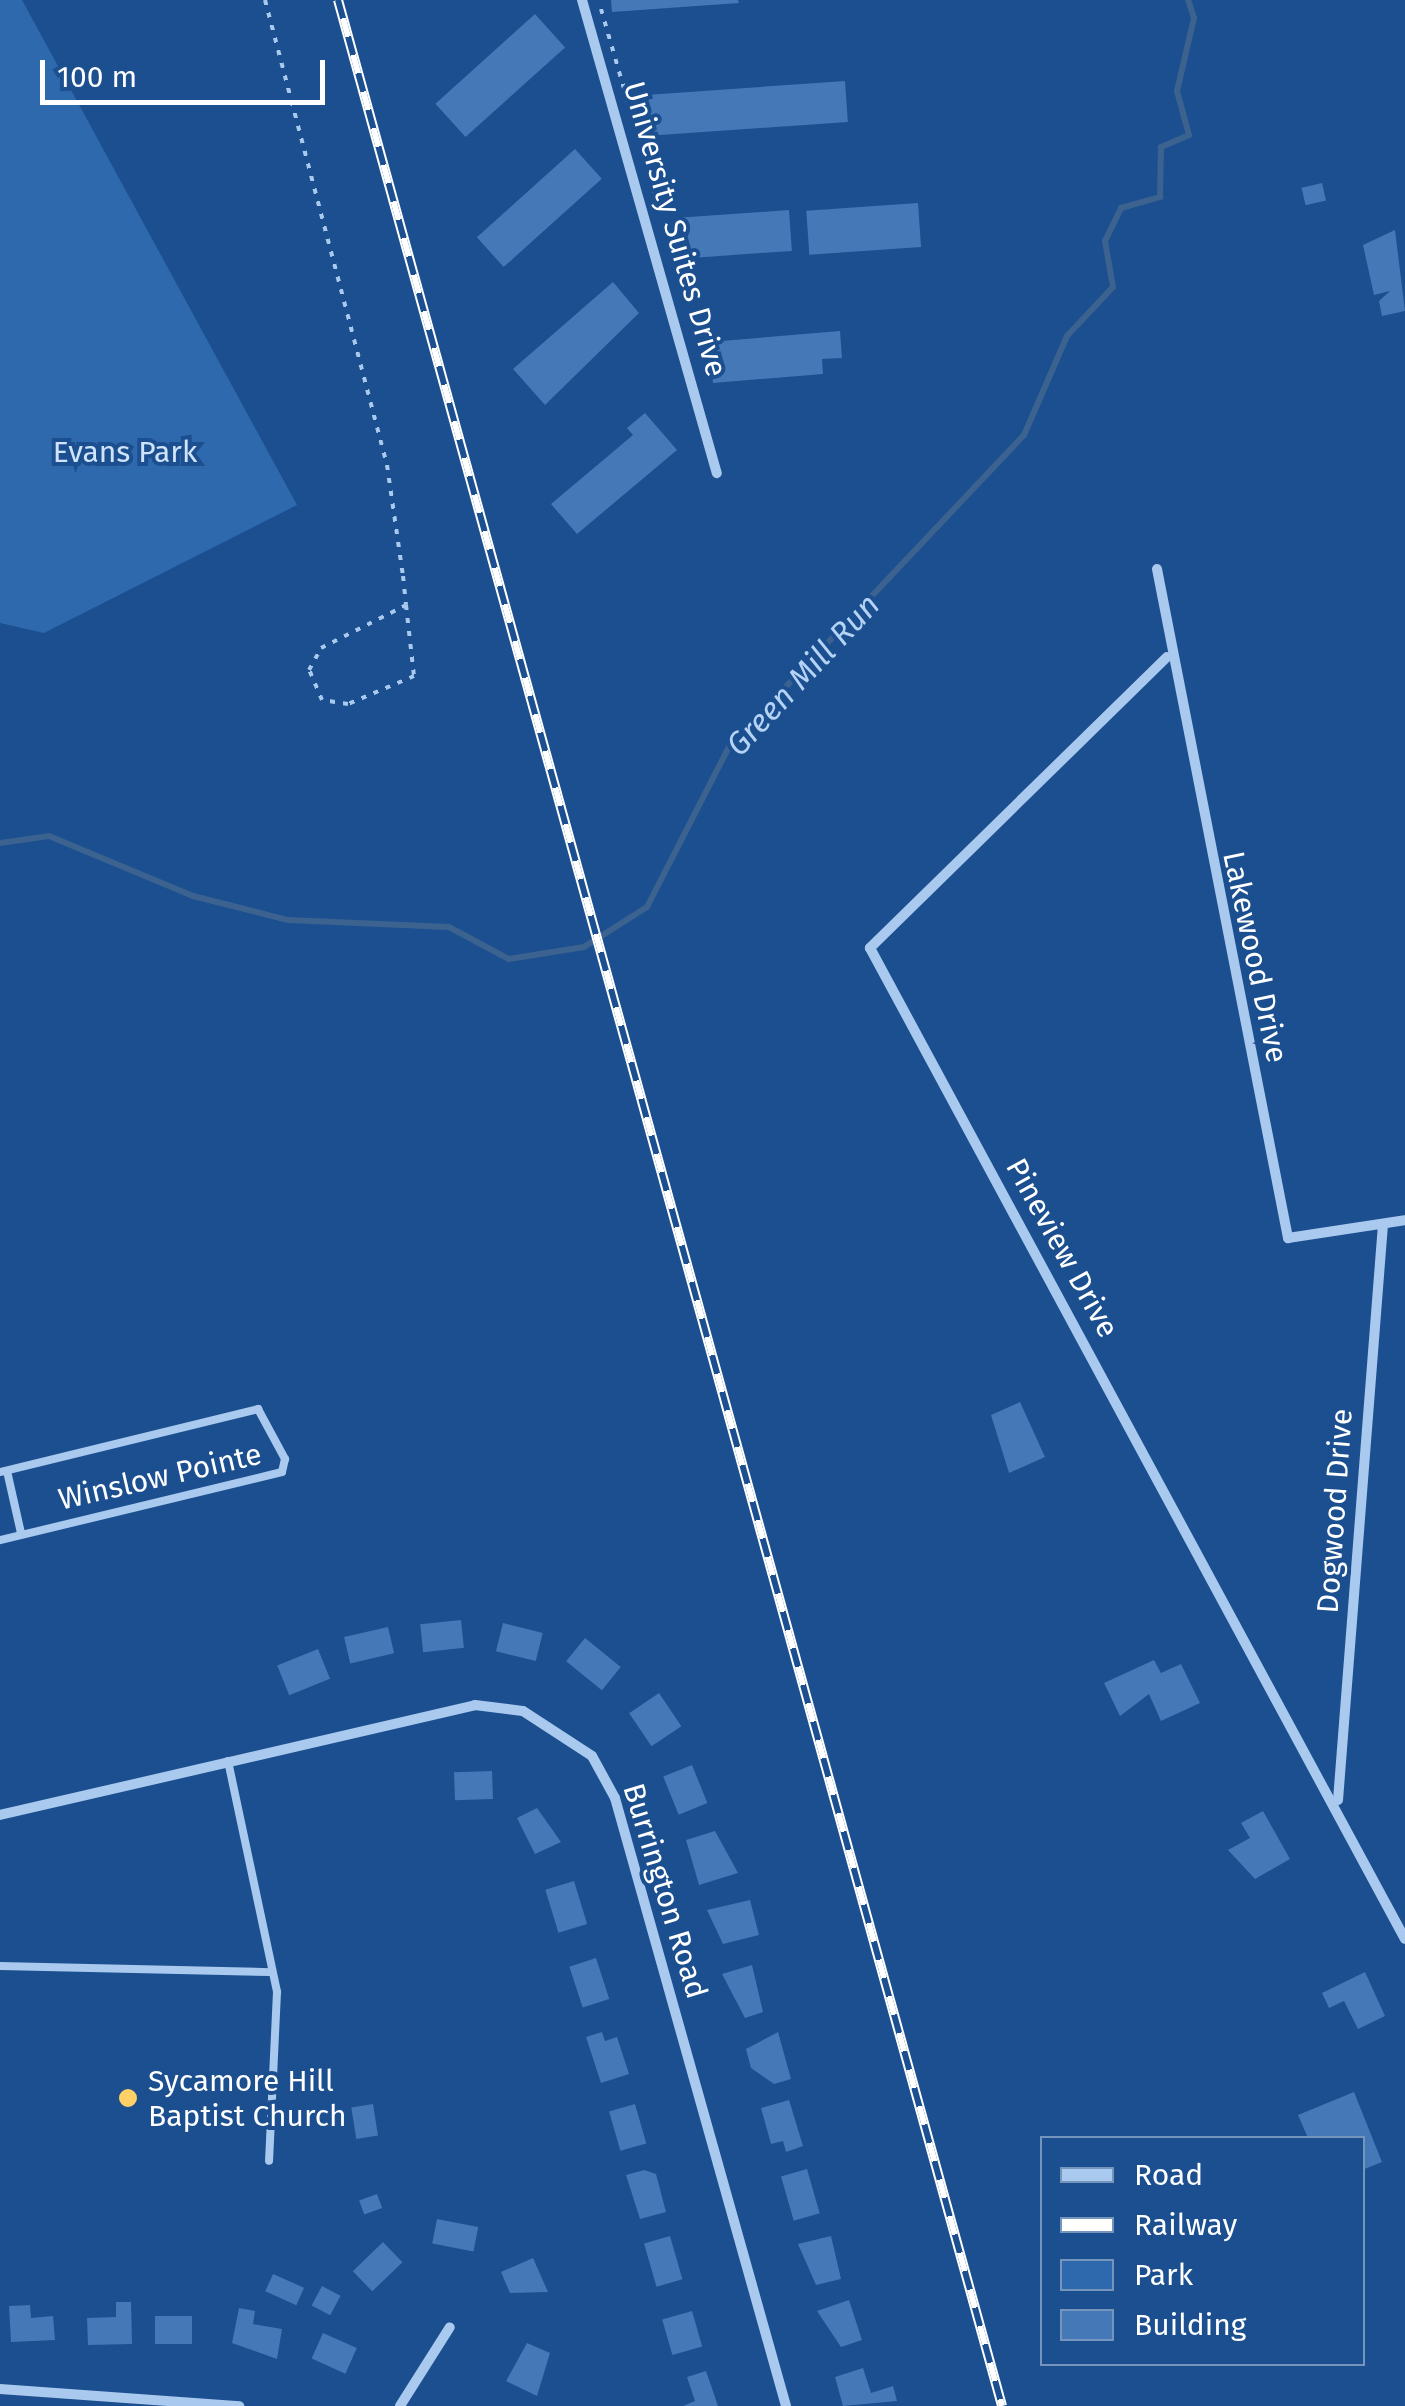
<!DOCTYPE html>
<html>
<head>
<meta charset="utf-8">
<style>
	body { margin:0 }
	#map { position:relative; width:1405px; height:2406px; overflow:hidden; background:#1b4f8f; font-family:"Fira Sans",sans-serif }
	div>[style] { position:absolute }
	.green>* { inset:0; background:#2e69ad }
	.stream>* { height:6px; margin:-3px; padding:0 3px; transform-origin:3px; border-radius:3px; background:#3c6290 }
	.building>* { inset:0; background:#4478b7; transform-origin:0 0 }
	.path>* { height:4px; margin-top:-2px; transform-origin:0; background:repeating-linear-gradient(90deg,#a9c9ee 0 5px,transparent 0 13px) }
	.service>* { height:8px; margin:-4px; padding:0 4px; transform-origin:4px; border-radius:4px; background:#a9c9ee }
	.minor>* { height:10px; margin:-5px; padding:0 5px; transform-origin:5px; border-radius:5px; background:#a9c9ee }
	.rail>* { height:10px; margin-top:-5px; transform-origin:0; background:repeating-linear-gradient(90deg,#1b4f8f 0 19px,#fff 0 38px); box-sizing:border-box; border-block:2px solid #fff }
	.dots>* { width:28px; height:28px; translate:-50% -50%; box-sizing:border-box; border:5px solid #1b4f8f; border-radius:50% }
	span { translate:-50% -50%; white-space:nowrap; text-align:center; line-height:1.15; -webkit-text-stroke:8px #1b4f8f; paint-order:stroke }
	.street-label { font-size:30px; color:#fff }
	.park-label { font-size:30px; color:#cfe3fa }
	.poi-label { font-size:30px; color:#fff }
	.left { translate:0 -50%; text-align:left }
	.water-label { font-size:32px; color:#b5d3f5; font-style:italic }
	.legend { position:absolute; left:1040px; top:2136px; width:325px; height:230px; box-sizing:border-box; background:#1b4f8f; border:2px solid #7695bc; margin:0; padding:12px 18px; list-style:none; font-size:30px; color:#fff }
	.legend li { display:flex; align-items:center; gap:20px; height:50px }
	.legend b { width:50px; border:2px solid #7695bc }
	.scale { position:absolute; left:40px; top:60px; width:285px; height:45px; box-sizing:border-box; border:5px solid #fff; border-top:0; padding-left:12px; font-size:30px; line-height:35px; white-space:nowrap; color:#fff; -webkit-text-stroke:8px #1b4f8f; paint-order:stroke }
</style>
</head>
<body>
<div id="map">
	<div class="green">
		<i style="clip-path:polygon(0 0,22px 0,297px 505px,44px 633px,0 623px)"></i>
	</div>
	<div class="stream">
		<i style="left:0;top:843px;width:49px;rotate:-8.1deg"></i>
		<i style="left:49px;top:836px;width:156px;rotate:22.6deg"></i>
		<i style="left:193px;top:896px;width:98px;rotate:14.2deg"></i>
		<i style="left:288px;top:920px;width:161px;rotate:2.5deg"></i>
		<i style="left:449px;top:927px;width:68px;rotate:28.1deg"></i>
		<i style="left:509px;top:959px;width:76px;rotate:-9.1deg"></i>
		<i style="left:584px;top:947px;width:75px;rotate:-32.4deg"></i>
		<i style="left:647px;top:907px;width:180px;rotate:-62.9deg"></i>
		<i style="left:729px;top:747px;width:429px;rotate:-46.6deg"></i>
		<i style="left:1024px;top:435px;width:108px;rotate:-66.5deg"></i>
		<i style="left:1067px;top:336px;width:67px;rotate:-46.8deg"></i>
		<i style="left:1113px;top:287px;width:47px;rotate:-99.9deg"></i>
		<i style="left:1105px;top:241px;width:37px;rotate:-64deg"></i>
		<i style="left:1121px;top:208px;width:41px;rotate:-15.8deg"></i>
		<i style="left:1160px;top:197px;width:50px;rotate:-88.9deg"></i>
		<i style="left:1161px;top:147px;width:30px;rotate:-23deg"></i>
		<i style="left:1189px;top:135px;width:46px;rotate:-105.3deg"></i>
		<i style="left:1177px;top:91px;width:75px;rotate:-76.9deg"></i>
		<i style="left:1194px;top:18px;width:19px;rotate:-108deg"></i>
	</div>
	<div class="building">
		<i style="clip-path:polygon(611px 0,738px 0,739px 3px,612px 12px)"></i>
		<i style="left:535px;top:14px;width:45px;height:134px;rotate:48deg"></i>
		<i style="left:845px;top:81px;width:41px;height:199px;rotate:86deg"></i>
		<i style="left:575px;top:149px;width:40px;height:132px;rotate:48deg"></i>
		<i style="left:1322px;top:183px;width:18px;height:21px;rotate:77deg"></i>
		<i style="left:918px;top:203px;width:44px;height:112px;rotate:86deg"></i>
		<i style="left:789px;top:210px;width:41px;height:111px;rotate:86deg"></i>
		<i style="clip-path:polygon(1395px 230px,1405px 311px,1382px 316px,1379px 301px,1390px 291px,1374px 295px,1363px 245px)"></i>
		<i style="clip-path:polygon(613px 282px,639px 313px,545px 405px,513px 369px)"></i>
		<i style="clip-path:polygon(840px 331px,842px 358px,822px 359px,823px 374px,713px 383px,709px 342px)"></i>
		<i style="clip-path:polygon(645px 413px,677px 450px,577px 534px,551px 504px,633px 435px,627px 428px)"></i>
		<i style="clip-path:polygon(1020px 1402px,1045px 1457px,1009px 1473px,991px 1415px)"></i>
		<i style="left:461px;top:1620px;width:28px;height:41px;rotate:84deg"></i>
		<i style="left:503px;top:1623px;width:41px;height:29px;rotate:14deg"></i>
		<i style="left:388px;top:1627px;width:27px;height:45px;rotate:77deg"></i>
		<i style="left:585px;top:1638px;width:46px;height:30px;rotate:39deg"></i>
		<i style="left:318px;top:1649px;width:32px;height:44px;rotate:68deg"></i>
		<i style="clip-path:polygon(1154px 1660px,1161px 1673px,1181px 1664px,1200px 1703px,1161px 1721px,1149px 1694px,1120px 1716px,1104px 1683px)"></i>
		<i style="left:659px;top:1693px;width:40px;height:36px;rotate:56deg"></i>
		<i style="left:692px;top:1765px;width:41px;height:31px;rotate:68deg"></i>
		<i style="left:492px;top:1771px;width:28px;height:38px;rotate:88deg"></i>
		<i style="clip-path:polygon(537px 1808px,561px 1842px,535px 1854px,517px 1818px)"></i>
		<i style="clip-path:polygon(1263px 1811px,1290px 1859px,1255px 1879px,1228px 1850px,1250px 1838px,1241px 1823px)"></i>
		<i style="clip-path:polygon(715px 1831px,738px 1873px,699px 1885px,686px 1840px)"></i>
		<i style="left:574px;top:1881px;width:45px;height:30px;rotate:73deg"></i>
		<i style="clip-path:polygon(750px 1900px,759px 1935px,723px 1944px,707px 1910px)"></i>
		<i style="left:596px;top:1958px;width:43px;height:28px;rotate:72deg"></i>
		<i style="clip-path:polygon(752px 1965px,763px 2012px,745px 2018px,722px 1974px)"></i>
		<i style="clip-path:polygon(1365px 1972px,1385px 2016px,1358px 2029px,1344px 2001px,1329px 2008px,1322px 1993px)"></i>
		<i style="clip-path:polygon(602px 2032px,605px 2041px,617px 2037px,629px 2074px,601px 2083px,586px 2037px)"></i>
		<i style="clip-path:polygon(778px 2032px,791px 2079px,774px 2084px,751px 2068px,746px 2049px)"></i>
		<i style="clip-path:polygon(1354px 2092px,1382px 2162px,1362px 2170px,1362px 2138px,1308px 2138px,1298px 2115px)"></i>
		<i style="clip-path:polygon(789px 2100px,803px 2146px,786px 2152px,783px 2141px,771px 2144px,761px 2108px)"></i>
		<i style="left:373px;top:2104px;width:32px;height:22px;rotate:81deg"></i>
		<i style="left:635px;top:2104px;width:41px;height:27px;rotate:74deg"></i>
		<i style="left:807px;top:2169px;width:46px;height:27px;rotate:74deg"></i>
		<i style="clip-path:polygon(644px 2170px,656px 2174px,666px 2212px,640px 2219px,626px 2175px)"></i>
		<i style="left:377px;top:2194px;width:15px;height:19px;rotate:70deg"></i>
		<i style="left:437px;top:2219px;width:42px;height:25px;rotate:11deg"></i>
		<i style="left:670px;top:2236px;width:45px;height:27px;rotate:74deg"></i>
		<i style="clip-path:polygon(831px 2236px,841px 2279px,816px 2285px,798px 2244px)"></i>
		<i style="left:383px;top:2242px;width:28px;height:42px;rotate:46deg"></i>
		<i style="clip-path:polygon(533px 2258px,548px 2292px,510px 2293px,501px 2272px)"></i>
		<i style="left:273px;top:2274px;width:34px;height:19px;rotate:24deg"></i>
		<i style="left:322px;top:2286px;width:21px;height:22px;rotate:28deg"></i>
		<i style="clip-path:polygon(849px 2300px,862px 2340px,841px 2347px,817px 2311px)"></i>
		<i style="clip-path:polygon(116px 2302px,131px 2302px,132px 2344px,88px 2345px,87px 2318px,116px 2317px)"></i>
		<i style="clip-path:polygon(30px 2305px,31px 2318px,53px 2316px,55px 2340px,11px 2342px,9px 2306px)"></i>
		<i style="clip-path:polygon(239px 2308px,255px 2311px,253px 2324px,282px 2329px,277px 2359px,232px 2343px)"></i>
		<i style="left:692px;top:2311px;width:37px;height:31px;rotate:74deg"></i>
		<i style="left:155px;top:2316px;width:37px;height:28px"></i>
		<i style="left:323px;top:2333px;width:37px;height:28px;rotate:24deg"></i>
		<i style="clip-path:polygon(527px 2343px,550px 2353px,537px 2396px,506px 2381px)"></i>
		<i style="clip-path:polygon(863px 2368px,871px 2393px,893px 2386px,897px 2401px,843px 2406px,835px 2377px)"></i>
		<i style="clip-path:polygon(706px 2371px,718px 2406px,683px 2406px,695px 2401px,687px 2377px)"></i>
	</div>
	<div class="path">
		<i style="left:265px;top:0;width:481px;rotate:75.3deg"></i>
		<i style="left:387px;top:465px;width:112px;rotate:81.8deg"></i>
		<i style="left:403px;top:576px;width:29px;rotate:84deg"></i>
		<i style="left:406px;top:605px;width:71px;rotate:83.6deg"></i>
		<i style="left:414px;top:676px;width:72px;rotate:157deg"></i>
		<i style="left:348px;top:704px;width:26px;rotate:-171deg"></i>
		<i style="left:322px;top:700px;width:33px;rotate:-113deg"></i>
		<i style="left:309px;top:670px;width:25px;rotate:-61deg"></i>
		<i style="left:321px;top:648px;width:95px;rotate:-26.8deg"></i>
		<i style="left:601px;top:9px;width:141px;rotate:73.9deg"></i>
		<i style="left:645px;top:163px;width:45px;rotate:74.4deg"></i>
	</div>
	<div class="service">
		<i style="left:7px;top:1471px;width:64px;rotate:77.3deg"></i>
		<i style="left:0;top:1472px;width:266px;rotate:-13.7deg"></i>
		<i style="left:258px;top:1409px;width:57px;rotate:61.6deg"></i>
		<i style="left:285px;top:1459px;width:13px;rotate:103deg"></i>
		<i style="left:282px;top:1472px;width:290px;rotate:166.4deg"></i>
		<i style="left:228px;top:1761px;width:236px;rotate:78deg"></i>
		<i style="left:277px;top:1992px;width:169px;rotate:92.7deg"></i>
		<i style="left:0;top:1966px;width:270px;rotate:1.3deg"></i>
	</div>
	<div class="minor">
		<i style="left:582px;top:0;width:492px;rotate:74.1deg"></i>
		<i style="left:1157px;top:569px;width:682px;rotate:78.92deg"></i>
		<i style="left:1288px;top:1238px;width:118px;rotate:-8.7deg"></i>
		<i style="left:1167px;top:657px;width:416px;rotate:135.6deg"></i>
		<i style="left:870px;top:948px;width:1126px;rotate:61.64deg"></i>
		<i style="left:1338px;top:1800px;width:577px;rotate:-85.53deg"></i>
		<i style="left:0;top:1815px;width:488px;rotate:-13deg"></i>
		<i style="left:475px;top:1705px;width:48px;rotate:7.1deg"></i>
		<i style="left:523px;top:1711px;width:82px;rotate:33.1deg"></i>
		<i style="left:592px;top:1756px;width:48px;rotate:61.3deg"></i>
		<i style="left:615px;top:1798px;width:632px;rotate:74.29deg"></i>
		<i style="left:0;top:2389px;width:240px;rotate:4.1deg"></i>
		<i style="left:400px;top:2406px;width:93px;rotate:-57.7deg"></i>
	</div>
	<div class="rail">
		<i style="left:338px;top:0;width:2496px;rotate:74.57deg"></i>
	</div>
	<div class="dots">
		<i style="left:128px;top:2098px;background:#ffd166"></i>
	</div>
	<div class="street-label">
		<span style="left:675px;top:229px;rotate:74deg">University Suites Drive</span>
		<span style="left:1255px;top:957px;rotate:78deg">Lakewood Drive</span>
		<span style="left:1062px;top:1248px;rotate:61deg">Pineview Drive</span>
		<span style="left:160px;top:1477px;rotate:-13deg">Winslow Pointe</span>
		<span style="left:1335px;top:1511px;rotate:-86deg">Dogwood Drive</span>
		<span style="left:665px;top:1891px;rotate:73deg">Burrington Road</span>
	</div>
	<div class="park-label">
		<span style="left:125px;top:452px">Evans Park</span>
	</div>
	<div class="poi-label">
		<span class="left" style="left:148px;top:2098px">Sycamore Hill<br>Baptist Church</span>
	</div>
	<div class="water-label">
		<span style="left:803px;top:675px;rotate:-47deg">Green Mill Run</span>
	</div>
	<ul class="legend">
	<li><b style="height:12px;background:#a9c9ee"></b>Road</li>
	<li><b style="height:12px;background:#fff"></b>Railway</li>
	<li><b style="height:28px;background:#2e69ad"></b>Park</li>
	<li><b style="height:28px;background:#4478b7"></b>Building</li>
	</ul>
	<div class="scale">100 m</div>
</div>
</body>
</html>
